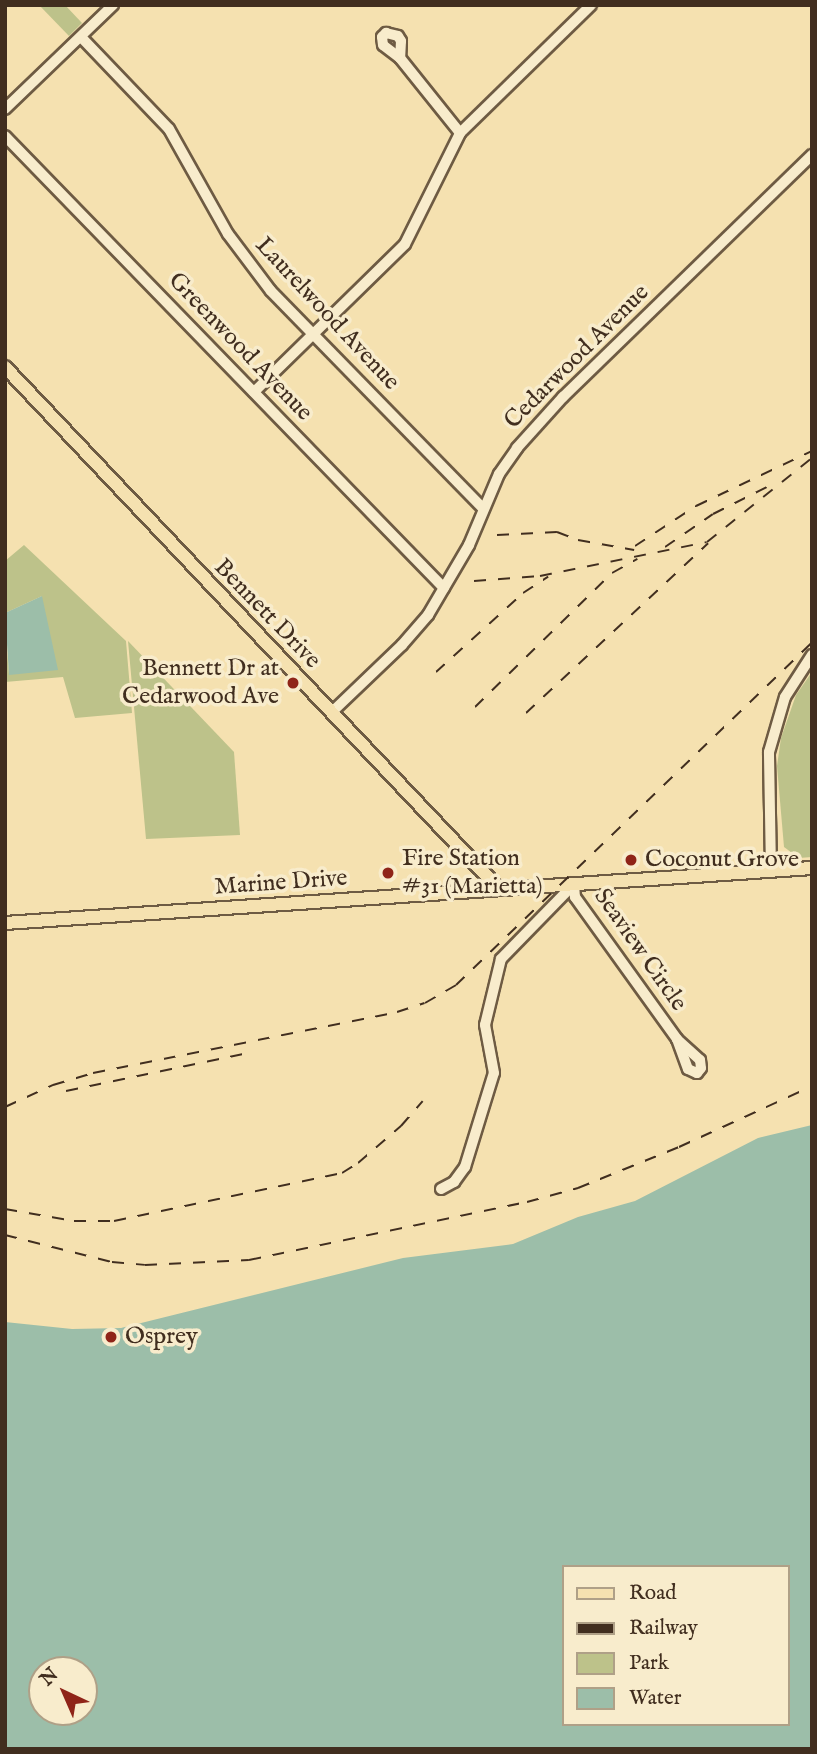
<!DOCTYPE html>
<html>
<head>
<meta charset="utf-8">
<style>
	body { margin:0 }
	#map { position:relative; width:817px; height:1754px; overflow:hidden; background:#f5e1b0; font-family:"IM FELL English",serif }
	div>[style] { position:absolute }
	.green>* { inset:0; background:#bdc28a }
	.water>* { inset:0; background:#9cbea9 }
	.roads { filter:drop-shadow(2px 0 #6e5b43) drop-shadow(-2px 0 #6e5b43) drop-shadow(0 2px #6e5b43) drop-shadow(0 -2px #6e5b43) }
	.minor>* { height:10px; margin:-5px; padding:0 5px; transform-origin:5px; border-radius:5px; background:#f8eccc }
	.major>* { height:12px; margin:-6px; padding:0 6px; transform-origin:6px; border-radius:6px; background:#f5e1b0 }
	.rail>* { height:2px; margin-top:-1px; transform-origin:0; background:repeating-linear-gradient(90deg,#412e1f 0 12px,transparent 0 24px) }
	.dots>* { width:19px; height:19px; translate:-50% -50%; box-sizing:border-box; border:4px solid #f8eccc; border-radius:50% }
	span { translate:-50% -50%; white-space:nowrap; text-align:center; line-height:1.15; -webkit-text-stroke:7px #f8eccc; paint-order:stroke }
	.street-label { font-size:24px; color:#412e1f }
	.poi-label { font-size:24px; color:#412e1f }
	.right { translate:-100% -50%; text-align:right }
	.left { translate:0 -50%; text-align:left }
	.frame { position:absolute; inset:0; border:7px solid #412e1f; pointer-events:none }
	.legend { position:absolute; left:562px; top:1565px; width:228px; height:161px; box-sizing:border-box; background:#f8eccc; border:2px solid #afa087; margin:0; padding:9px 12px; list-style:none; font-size:21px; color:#412e1f }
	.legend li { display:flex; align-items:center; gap:14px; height:35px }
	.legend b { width:35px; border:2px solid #afa087 }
	.north { position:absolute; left:28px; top:1656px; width:70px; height:70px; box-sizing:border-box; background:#f8eccc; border:2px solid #afa087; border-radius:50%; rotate:316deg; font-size:19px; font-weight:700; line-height:28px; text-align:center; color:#412e1f }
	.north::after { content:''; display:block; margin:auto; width:24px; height:32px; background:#8f2418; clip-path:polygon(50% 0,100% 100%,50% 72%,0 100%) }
</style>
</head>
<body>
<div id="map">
	<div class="green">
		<i style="clip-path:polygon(39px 5px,65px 5px,82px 23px,69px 36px)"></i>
		<i style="clip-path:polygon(24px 545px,126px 641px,132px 713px,75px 718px,63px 677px,5px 682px,5px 630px,9px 674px,42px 596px,5px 613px,5px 561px)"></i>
		<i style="clip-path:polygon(128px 641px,234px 752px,240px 835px,146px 839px)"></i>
		<i style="clip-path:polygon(812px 672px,812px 857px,799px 858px,784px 847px,777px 766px,781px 738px,796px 695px)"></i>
	</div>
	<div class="water">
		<i style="clip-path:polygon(42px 596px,58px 670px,9px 675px,5px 613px)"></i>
		<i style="clip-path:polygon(evenodd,812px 1125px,812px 1749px,5px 1749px,5px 1322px,72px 1329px,121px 1328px,403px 1258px,513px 1244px,578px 1217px,635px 1201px,758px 1138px,812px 1125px,563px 1567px,787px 1567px,787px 1724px,563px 1724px,563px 1567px,812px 1125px,42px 1670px,84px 1670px,84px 1712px,42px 1712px,42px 1670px)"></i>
	</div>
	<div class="roads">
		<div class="minor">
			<i style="left:81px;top:37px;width:127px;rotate:46.3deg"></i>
			<i style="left:169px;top:129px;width:120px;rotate:60.7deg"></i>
			<i style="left:228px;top:234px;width:71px;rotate:53deg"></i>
			<i style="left:271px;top:291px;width:303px;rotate:45.7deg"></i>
			<i style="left:400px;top:58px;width:21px;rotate:-143deg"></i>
			<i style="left:383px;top:45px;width:8px;rotate:-97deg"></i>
			<i style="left:382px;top:37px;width:6px;rotate:-45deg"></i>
			<i style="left:386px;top:33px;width:12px;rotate:14deg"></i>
			<i style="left:398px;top:36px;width:6px;rotate:59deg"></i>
			<i style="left:401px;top:41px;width:17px;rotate:93deg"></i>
			<i style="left:400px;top:58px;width:96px;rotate:51.3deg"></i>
			<i style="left:5px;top:109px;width:150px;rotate:-43.9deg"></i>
			<i style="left:5px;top:136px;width:630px;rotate:45.84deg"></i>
			<i style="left:254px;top:392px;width:211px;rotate:-44.4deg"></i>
			<i style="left:405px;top:244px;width:124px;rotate:-63.6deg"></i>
			<i style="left:460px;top:133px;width:183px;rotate:-44.3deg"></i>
			<i style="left:332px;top:712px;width:97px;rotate:-43.7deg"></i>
			<i style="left:402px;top:645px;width:40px;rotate:-49deg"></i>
			<i style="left:428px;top:615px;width:81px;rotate:-59.6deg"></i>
			<i style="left:469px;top:545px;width:77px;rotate:-67.1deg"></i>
			<i style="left:499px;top:474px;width:32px;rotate:-55deg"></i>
			<i style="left:517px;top:448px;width:69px;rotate:-48deg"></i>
			<i style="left:563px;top:397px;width:347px;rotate:-44.2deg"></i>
			<i style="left:771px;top:870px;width:118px;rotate:-91deg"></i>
			<i style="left:769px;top:752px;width:57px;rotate:-73.8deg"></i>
			<i style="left:785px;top:697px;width:50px;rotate:-57.3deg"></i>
			<i style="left:574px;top:884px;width:13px;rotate:86deg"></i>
			<i style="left:575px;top:897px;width:175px;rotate:54.3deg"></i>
			<i style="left:677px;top:1039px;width:32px;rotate:70deg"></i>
			<i style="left:688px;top:1069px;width:10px;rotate:24deg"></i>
			<i style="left:697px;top:1073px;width:6px;rotate:-51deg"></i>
			<i style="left:701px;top:1068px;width:8px;rotate:-97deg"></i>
			<i style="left:700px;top:1060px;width:31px;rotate:-138deg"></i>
			<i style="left:441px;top:1189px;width:15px;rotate:-28deg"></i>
			<i style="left:454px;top:1182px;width:19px;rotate:-54deg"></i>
			<i style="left:465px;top:1167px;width:98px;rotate:-72.9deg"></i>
			<i style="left:494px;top:1073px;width:49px;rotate:-100.6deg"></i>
			<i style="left:485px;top:1025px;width:68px;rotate:-76.4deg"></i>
			<i style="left:501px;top:959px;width:105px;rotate:-45.8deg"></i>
		</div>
		<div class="major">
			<i style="left:5px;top:367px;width:717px;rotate:46.58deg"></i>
			<i style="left:5px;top:923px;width:809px;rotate:-3.9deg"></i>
		</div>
	</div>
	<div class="rail">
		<i style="left:497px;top:535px;width:60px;rotate:-2.9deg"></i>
		<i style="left:557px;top:532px;width:22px;rotate:21deg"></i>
		<i style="left:578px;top:540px;width:57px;rotate:10.1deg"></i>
		<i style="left:635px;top:546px;width:73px;rotate:-33.3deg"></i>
		<i style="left:696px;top:506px;width:128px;rotate:-25.4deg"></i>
		<i style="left:665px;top:547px;width:58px;rotate:-34.5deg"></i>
		<i style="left:713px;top:514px;width:60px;rotate:-26.6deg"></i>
		<i style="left:474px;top:581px;width:66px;rotate:-4.3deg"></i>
		<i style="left:540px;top:576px;width:170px;rotate:-11.5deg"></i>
		<i style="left:707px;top:542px;width:134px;rotate:-38.7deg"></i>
		<i style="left:436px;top:672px;width:118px;rotate:-42.2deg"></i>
		<i style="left:523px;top:593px;width:30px;rotate:-33deg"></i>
		<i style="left:475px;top:707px;width:192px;rotate:-44.4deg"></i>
		<i style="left:612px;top:573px;width:29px;rotate:-29deg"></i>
		<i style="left:526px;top:713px;width:249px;rotate:-43deg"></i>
		<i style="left:66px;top:1091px;width:186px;rotate:-11.8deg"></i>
		<i style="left:5px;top:1107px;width:53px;rotate:-24.6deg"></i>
		<i style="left:53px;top:1085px;width:42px;rotate:-16.7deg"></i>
		<i style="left:93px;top:1073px;width:310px;rotate:-11.3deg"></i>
		<i style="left:397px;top:1012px;width:29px;rotate:-18deg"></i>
		<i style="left:425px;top:1003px;width:36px;rotate:-30deg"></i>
		<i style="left:456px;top:985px;width:494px;rotate:-43.9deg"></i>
		<i style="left:5px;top:1209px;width:70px;rotate:9.9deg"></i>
		<i style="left:74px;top:1221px;width:40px"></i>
		<i style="left:114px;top:1221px;width:233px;rotate:-11.9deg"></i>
		<i style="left:342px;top:1173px;width:19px;rotate:-32deg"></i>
		<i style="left:358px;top:1163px;width:57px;rotate:-40.7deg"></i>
		<i style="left:401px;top:1126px;width:33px;rotate:-49deg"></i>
		<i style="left:5px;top:1235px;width:110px;rotate:14.2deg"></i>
		<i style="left:112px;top:1262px;width:33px;rotate:5deg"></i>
		<i style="left:145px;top:1265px;width:104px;rotate:-2.8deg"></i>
		<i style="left:249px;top:1260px;width:284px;rotate:-11.8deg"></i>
		<i style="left:527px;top:1202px;width:53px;rotate:-15.4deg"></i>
		<i style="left:578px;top:1188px;width:109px;rotate:-22.1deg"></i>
		<i style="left:679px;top:1147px;width:146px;rotate:-24.6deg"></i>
	</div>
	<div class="dots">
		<i style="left:293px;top:683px;background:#8f2418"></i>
		<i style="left:631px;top:860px;background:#8f2418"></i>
		<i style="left:388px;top:873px;background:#8f2418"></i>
		<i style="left:111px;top:1337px;background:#8f2418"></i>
	</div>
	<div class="street-label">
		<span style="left:327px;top:314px;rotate:47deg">Laurelwood Avenue</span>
		<span style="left:240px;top:347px;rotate:46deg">Greenwood Avenue</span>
		<span style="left:577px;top:357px;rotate:-45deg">Cedarwood Avenue</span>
		<span style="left:267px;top:614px;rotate:46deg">Bennett Drive</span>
		<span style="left:281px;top:883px;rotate:-4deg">Marine Drive</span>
		<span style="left:640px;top:950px;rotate:55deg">Seaview Circle</span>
	</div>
	<div class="poi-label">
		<span class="right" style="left:279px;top:683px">Bennett Dr at<br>Cedarwood Ave</span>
		<span class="left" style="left:402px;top:873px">Fire Station<br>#31 (Marietta)</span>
		<span class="left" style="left:645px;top:860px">Coconut Grove</span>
		<span class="left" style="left:125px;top:1337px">Osprey</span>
	</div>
	<div class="frame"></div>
	<ul class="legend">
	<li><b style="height:9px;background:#f5e1b0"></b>Road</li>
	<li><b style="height:9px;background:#412e1f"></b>Railway</li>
	<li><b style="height:19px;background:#bdc28a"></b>Park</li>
	<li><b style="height:19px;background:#9cbea9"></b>Water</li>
	</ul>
	<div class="north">N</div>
</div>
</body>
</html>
